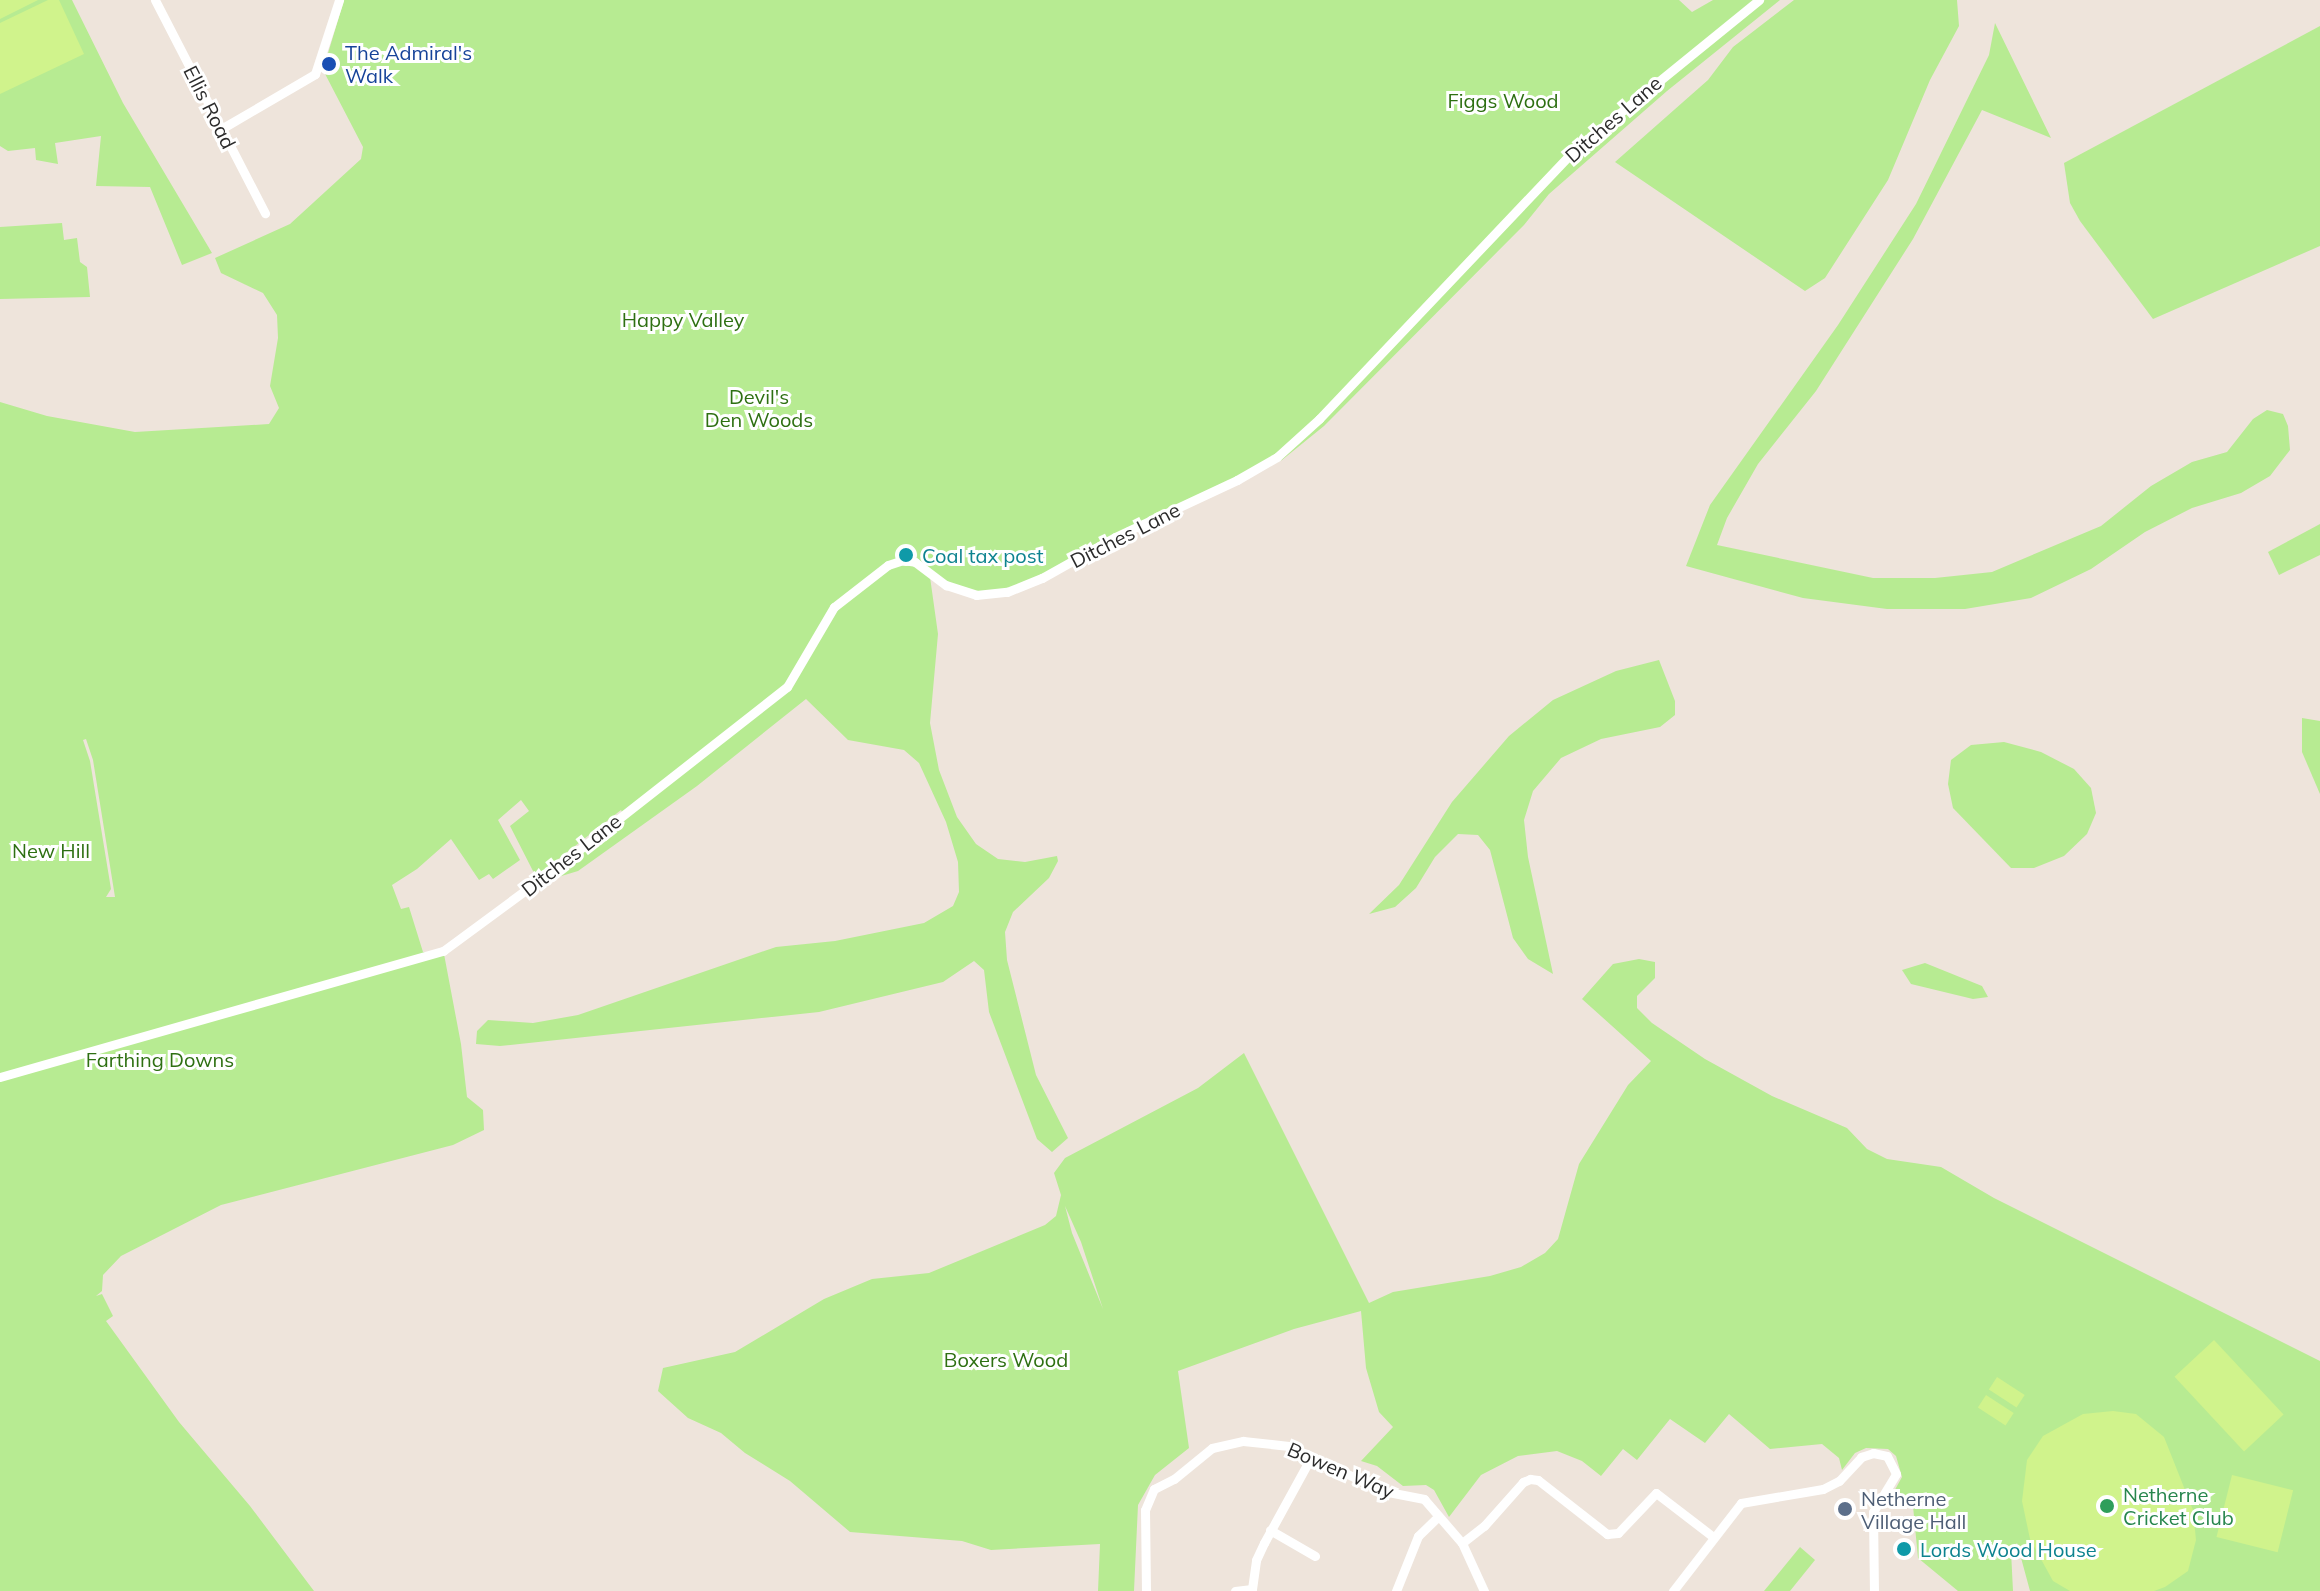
<!DOCTYPE html>
<html>
<head>
<meta charset="utf-8">
<style>
	body { margin:0 }
	#map { position:relative; width:2320px; height:1591px; overflow:hidden; background:#eee4db; font-family:Mulish,sans-serif }
	div>[style] { position:absolute }
	.green>* { inset:0; background:#b7eb92 }
	.pitch>* { inset:0; background:#d0f38c; transform-origin:0 0 }
	.street>* { height:9px; margin:-4.5px; padding:0 4.5px; transform-origin:4.5px; border-radius:4.5px; background:#fff }
	.dots>* { width:22px; height:22px; translate:-50% -50%; box-sizing:border-box; border:4px solid #fff; border-radius:50% }
	span { translate:-50% -50%; white-space:nowrap; text-align:center; line-height:1.15; -webkit-text-stroke:6px #fff; paint-order:stroke }
	.transit-label { font-size:20px; color:#164399 }
	.left { translate:0 -50%; text-align:left }
	.park-label { font-size:20px; color:#2e7012 }
	.street-label { font-size:20px; color:#2b2b2b }
	.culture-label { font-size:20px; color:#0d838f }
	.leisure-label { font-size:20px; color:#27864d }
	.service-label { font-size:20px; color:#4e5e75 }
</style>
</head>
<body>
<div id="map">
	<div class="green">
		<i style="clip-path:polygon(0 0,72px 0,123px 103px,212px 253px,182px 265px,150px 187px,96px 186px,101px 136px,55px 143px,58px 164px,36px 160px,35px 148px,8px 151px,0 146px)"></i>
		<i style="clip-path:polygon(evenodd,344px 0,1679px 0,1692px 12px,1713px 0,1780px 0,1667px 91px,1549px 194px,1524px 225px,1324px 426px,1282px 460px,1007px 592px,976px 595px,930px 577px,938px 634px,930px 723px,939px 770px,957px 817px,976px 844px,998px 859px,1025px 862px,1057px 856px,1058px 861px,1049px 878px,1013px 912px,1005px 932px,1007px 960px,1036px 1075px,1068px 1138px,1052px 1152px,1037px 1139px,989px 1012px,984px 970px,974px 961px,943px 982px,819px 1012px,500px 1046px,476px 1044px,477px 1031px,488px 1020px,533px 1023px,578px 1015px,776px 947px,835px 941px,924px 923px,953px 906px,959px 892px,958px 862px,946px 822px,919px 763px,904px 750px,848px 740px,806px 699px,697px 786px,578px 871px,545px 881px,623px 814px,621px 810px,538px 875px,533px 871px,510px 826px,529px 811px,521px 800px,498px 820px,520px 860px,493px 879px,489px 874px,479px 880px,451px 839px,417px 869px,392px 885px,401px 909px,409px 907px,423px 952px,444px 954px,461px 1044px,467px 1097px,483px 1110px,484px 1130px,453px 1145px,221px 1205px,121px 1256px,103px 1275px,102px 1291px,96px 1296px,102px 1294px,113px 1316px,106px 1321px,179px 1422px,250px 1506px,314px 1591px,0 1591px,0 402px,47px 416px,135px 432px,269px 424px,279px 408px,270px 386px,278px 338px,277px 315px,263px 293px,221px 273px,215px 258px,290px 224px,361px 159px,363px 147px,323px 70px,344px 0,86px 739px,93px 760px,115px 897px,106px 897px,111px 889px,90px 761px,83px 740px,86px 739px)"></i>
		<i style="clip-path:polygon(1794px 0,1957px 0,1959px 26px,1930px 80px,1888px 180px,1825px 278px,1805px 291px,1615px 162px,1708px 80px,1733px 47px)"></i>
		<i style="clip-path:polygon(1995px 23px,2051px 138px,1982px 110px,1913px 239px,1816px 391px,1758px 464px,1727px 518px,1717px 545px,1873px 578px,1935px 578px,1992px 572px,2101px 526px,2151px 486px,2192px 462px,2227px 452px,2253px 419px,2267px 410px,2283px 414px,2288px 426px,2290px 450px,2270px 476px,2241px 493px,2192px 508px,2145px 532px,2091px 569px,2031px 598px,1965px 609px,1887px 609px,1803px 598px,1686px 566px,1710px 505px,1838px 325px,1916px 204px,1989px 55px)"></i>
		<i style="clip-path:polygon(2320px 26px,2320px 246px,2153px 319px,2080px 221px,2070px 203px,2064px 163px)"></i>
		<i style="clip-path:polygon(62px 223px,64px 240px,77px 238px,80px 262px,87px 267px,90px 297px,0 299px,0 227px)"></i>
		<i style="clip-path:polygon(2320px 524px,2320px 555px,2279px 575px,2268px 552px)"></i>
		<i style="clip-path:polygon(1659px 660px,1675px 701px,1675px 715px,1660px 727px,1601px 739px,1561px 758px,1533px 791px,1524px 820px,1528px 857px,1553px 974px,1528px 959px,1513px 938px,1490px 850px,1478px 835px,1458px 834px,1435px 857px,1416px 888px,1395px 907px,1369px 914px,1399px 885px,1452px 802px,1509px 736px,1553px 700px,1616px 671px)"></i>
		<i style="clip-path:polygon(2302px 718px,2320px 721px,2320px 794px,2302px 752px)"></i>
		<i style="clip-path:polygon(2004px 742px,2041px 752px,2074px 769px,2091px 788px,2096px 813px,2087px 834px,2064px 856px,2034px 868px,2011px 868px,1953px 808px,1948px 784px,1951px 760px,1971px 745px)"></i>
		<i style="clip-path:polygon(evenodd,1639px 959px,1655px 962px,1655px 978px,1637px 996px,1637px 1008px,1652px 1023px,1705px 1059px,1772px 1096px,1847px 1128px,1867px 1149px,1887px 1159px,1941px 1167px,1994px 1198px,2320px 1361px,2320px 1591px,2030px 1591px,2017px 1543px,2011px 1551px,2013px 1591px,1958px 1591px,1918px 1558px,1913px 1506px,1909px 1503px,1886px 1506px,1902px 1477px,1896px 1456px,1888px 1449px,1866px 1448px,1855px 1453px,1842px 1470px,1839px 1458px,1822px 1444px,1770px 1449px,1729px 1414px,1705px 1443px,1670px 1419px,1637px 1460px,1623px 1449px,1601px 1476px,1582px 1461px,1557px 1451px,1518px 1456px,1481px 1475px,1449px 1517px,1434px 1490px,1426px 1485px,1403px 1486px,1377px 1466px,1361px 1461px,1393px 1427px,1379px 1412px,1366px 1368px,1361px 1311px,1294px 1329px,1178px 1371px,1189px 1448px,1155px 1475px,1138px 1505px,1134px 1591px,1098px 1591px,1100px 1544px,991px 1550px,962px 1541px,850px 1532px,790px 1481px,745px 1453px,721px 1433px,688px 1418px,658px 1391px,663px 1368px,735px 1352px,824px 1299px,872px 1279px,929px 1273px,1045px 1225px,1056px 1216px,1061px 1195px,1054px 1173px,1065px 1158px,1198px 1088px,1244px 1053px,1369px 1303px,1393px 1292px,1490px 1276px,1521px 1267px,1545px 1253px,1558px 1239px,1579px 1164px,1628px 1085px,1651px 1061px,1582px 999px,1613px 964px,1639px 959px,1065px 1206px,1081px 1242px,1103px 1309px,1072px 1233px,1065px 1206px)"></i>
		<i style="clip-path:polygon(1925px 963px,1982px 986px,1988px 997px,1973px 999px,1911px 984px,1902px 970px)"></i>
		<i style="clip-path:polygon(1800px 1547px,1815px 1560px,1790px 1591px,1764px 1591px)"></i>
	</div>
	<div class="pitch">
		<i style="clip-path:polygon(0 0,38px 0,0 19px)"></i>
		<i style="clip-path:polygon(48px 0,59px 0,84px 54px,0 94px,0 23px)"></i>
		<i style="left:2214px;top:1340px;width:102px;height:54px;rotate:47deg"></i>
		<i style="left:1997px;top:1377px;width:33px;height:15px;rotate:33deg"></i>
		<i style="left:1986px;top:1395px;width:33px;height:15px;rotate:33deg"></i>
		<i style="clip-path:polygon(2113px 1411px,2136px 1414px,2164px 1437px,2193px 1510px,2196px 1540px,2188px 1571px,2165px 1587px,2154px 1591px,2070px 1591px,2053px 1581px,2030px 1539px,2022px 1501px,2027px 1460px,2043px 1436px,2083px 1414px)"></i>
		<i style="left:2232px;top:1475px;width:63px;height:64px;rotate:14deg"></i>
	</div>
	<div class="street">
		<i style="left:155px;top:0;width:240px;rotate:62.7deg"></i>
		<i style="left:221px;top:129px;width:109px;rotate:-30.3deg"></i>
		<i style="left:315px;top:74px;width:78px;rotate:-72deg"></i>
		<i style="left:0;top:1077px;width:461px;rotate:-15.9deg"></i>
		<i style="left:443px;top:951px;width:147px;rotate:-36.4deg"></i>
		<i style="left:561px;top:864px;width:287px;rotate:-38.1deg"></i>
		<i style="left:787px;top:687px;width:93px;rotate:-59.6deg"></i>
		<i style="left:834px;top:607px;width:68px;rotate:-37.9deg"></i>
		<i style="left:888px;top:565px;width:16px;rotate:-18deg"></i>
		<i style="left:903px;top:560px;width:12px;rotate:9deg"></i>
		<i style="left:915px;top:562px;width:39px;rotate:37deg"></i>
		<i style="left:946px;top:585px;width:32px;rotate:18deg"></i>
		<i style="left:976px;top:595px;width:31px;rotate:-6deg"></i>
		<i style="left:1007px;top:592px;width:38px;rotate:-22deg"></i>
		<i style="left:1042px;top:578px;width:84px;rotate:-29.3deg"></i>
		<i style="left:1115px;top:537px;width:135px;rotate:-25deg"></i>
		<i style="left:1237px;top:480px;width:46px;rotate:-29.9deg"></i>
		<i style="left:1277px;top:457px;width:57px;rotate:-42.1deg"></i>
		<i style="left:1319px;top:419px;width:369px;rotate:-46.5deg"></i>
		<i style="left:1573px;top:151px;width:240px;rotate:-39.1deg"></i>
		<i style="left:1270px;top:1530px;width:52px;rotate:30deg"></i>
		<i style="left:1462px;top:1543px;width:28px;rotate:-38deg"></i>
		<i style="left:1484px;top:1526px;width:59px;rotate:-48.4deg"></i>
		<i style="left:1523px;top:1482px;width:8px;rotate:-23deg"></i>
		<i style="left:1530px;top:1479px;width:8px;rotate:7deg"></i>
		<i style="left:1538px;top:1480px;width:88px;rotate:38deg"></i>
		<i style="left:1607px;top:1534px;width:11px;rotate:-5deg"></i>
		<i style="left:1618px;top:1533px;width:55px;rotate:-46.5deg"></i>
		<i style="left:1656px;top:1493px;width:71px;rotate:37.5deg"></i>
		<i style="left:1146px;top:1591px;width:81px;rotate:-90.7deg"></i>
		<i style="left:1145px;top:1510px;width:23px;rotate:-67deg"></i>
		<i style="left:1154px;top:1489px;width:22px;rotate:-27deg"></i>
		<i style="left:1174px;top:1479px;width:49px;rotate:-39.2deg"></i>
		<i style="left:1212px;top:1448px;width:32px;rotate:-13deg"></i>
		<i style="left:1243px;top:1441px;width:46px;rotate:6.2deg"></i>
		<i style="left:1289px;top:1446px;width:104px;rotate:25.6deg"></i>
		<i style="left:1383px;top:1491px;width:42px;rotate:11deg"></i>
		<i style="left:1424px;top:1499px;width:58px;rotate:49.2deg"></i>
		<i style="left:1462px;top:1543px;width:53px;rotate:65.4deg"></i>
		<i style="left:1235px;top:1591px;width:17px;rotate:-7deg"></i>
		<i style="left:1252px;top:1589px;width:29px;rotate:-82deg"></i>
		<i style="left:1256px;top:1560px;width:19px;rotate:-65deg"></i>
		<i style="left:1264px;top:1543px;width:98px;rotate:-61.3deg"></i>
		<i style="left:1396px;top:1591px;width:59px;rotate:-68.2deg"></i>
		<i style="left:1418px;top:1536px;width:28px;rotate:-44deg"></i>
		<i style="left:1673px;top:1591px;width:111px;rotate:-52.3deg"></i>
		<i style="left:1741px;top:1503px;width:83px;rotate:-9.7deg"></i>
		<i style="left:1823px;top:1489px;width:18px;rotate:-27deg"></i>
		<i style="left:1839px;top:1481px;width:33px;rotate:-47deg"></i>
		<i style="left:1861px;top:1457px;width:13px;rotate:-18deg"></i>
		<i style="left:1873px;top:1453px;width:14px;rotate:12deg"></i>
		<i style="left:1887px;top:1456px;width:20px;rotate:63deg"></i>
		<i style="left:1896px;top:1474px;width:44px;rotate:121.2deg"></i>
		<i style="left:1873px;top:1512px;width:79px;rotate:89.3deg"></i>
	</div>
	<div class="dots">
		<i style="left:329px;top:64px;background:#1a4fb4"></i>
		<i style="left:906px;top:555px;background:#0f9aa8"></i>
		<i style="left:2107px;top:1506px;background:#2e9e5b"></i>
		<i style="left:1845px;top:1509px;background:#5c6f8a"></i>
		<i style="left:1904px;top:1549px;background:#0f9aa8"></i>
	</div>
	<div class="transit-label">
		<span class="left" style="left:345px;top:64px">The Admiral's<br>Walk</span>
	</div>
	<div class="park-label">
		<span style="left:1503px;top:100px">Figgs Wood</span>
		<span style="left:683px;top:319px">Happy Valley</span>
		<span style="left:759px;top:408px">Devil's<br>Den Woods</span>
		<span style="left:51px;top:850px">New Hill</span>
		<span style="left:160px;top:1059px">Farthing Downs</span>
		<span style="left:1006px;top:1359px">Boxers Wood</span>
	</div>
	<div class="street-label">
		<span style="left:210px;top:107px;rotate:63deg">Ellis Road</span>
		<span style="left:1613px;top:119px;rotate:-41deg">Ditches Lane</span>
		<span style="left:1125px;top:535px;rotate:-27deg">Ditches Lane</span>
		<span style="left:571px;top:855px;rotate:-38deg">Ditches Lane</span>
		<span style="left:1341px;top:1470px;rotate:23deg">Bowen Way</span>
	</div>
	<div class="culture-label">
		<span class="left" style="left:922px;top:555px">Coal tax post</span>
		<span class="left" style="left:1920px;top:1549px">Lords Wood House</span>
	</div>
	<div class="leisure-label">
		<span class="left" style="left:2123px;top:1506px">Netherne<br>Cricket Club</span>
	</div>
	<div class="service-label">
		<span class="left" style="left:1861px;top:1510px">Netherne<br>Village Hall</span>
	</div>
</div>
</body>
</html>
